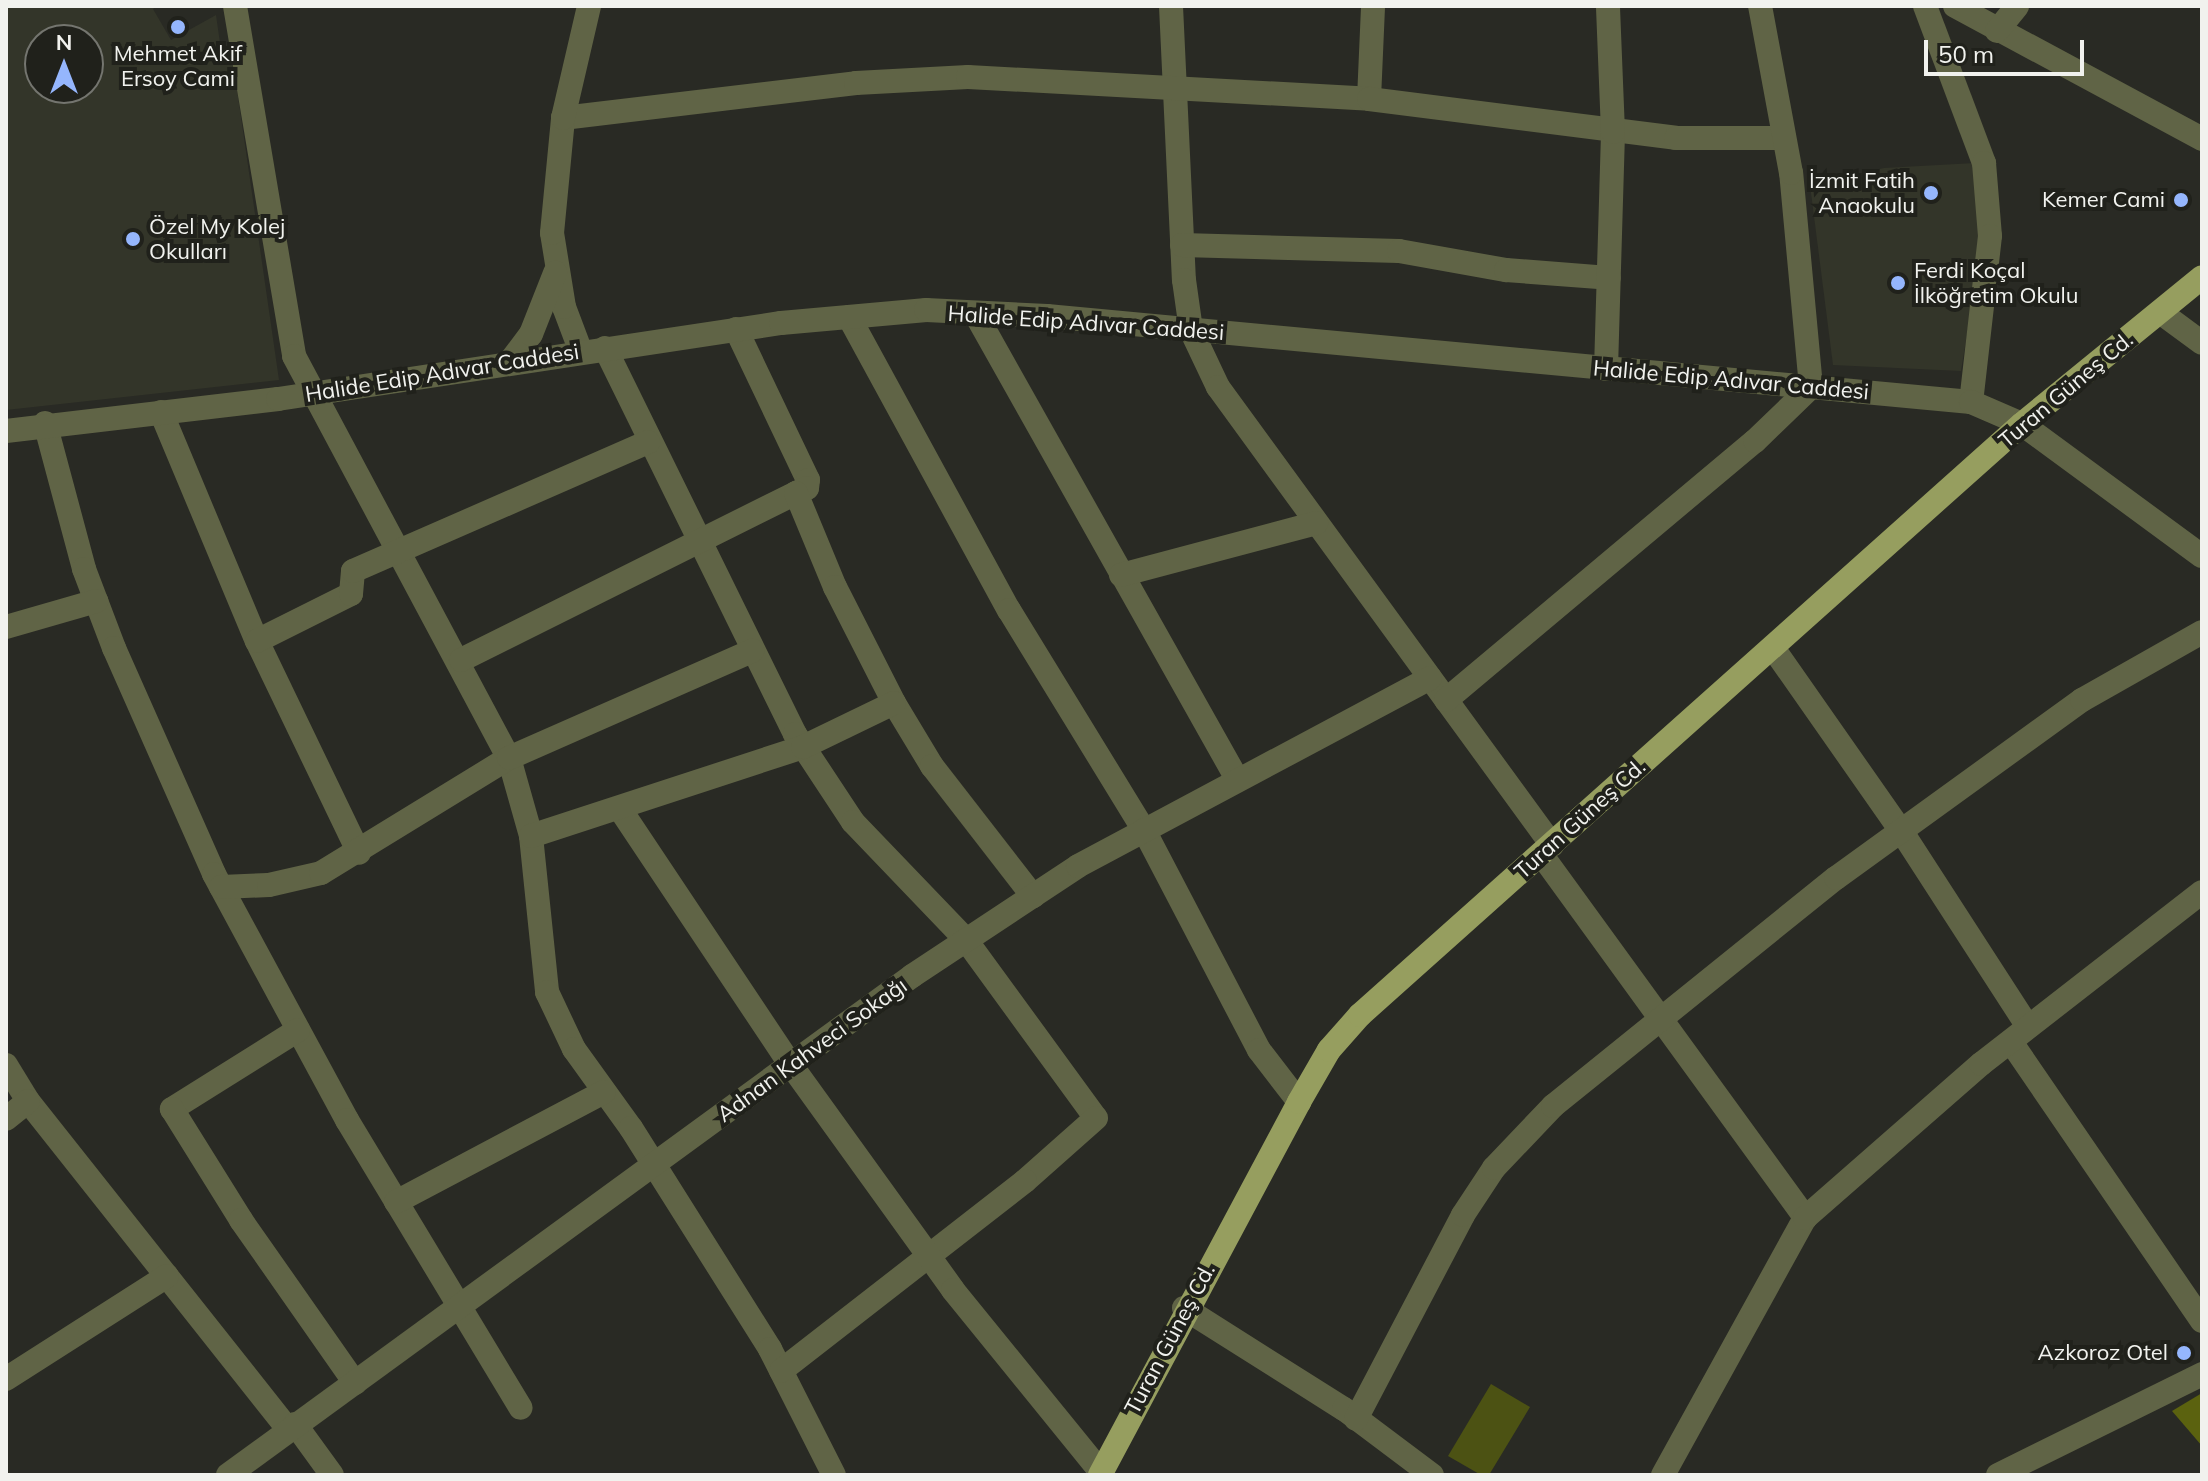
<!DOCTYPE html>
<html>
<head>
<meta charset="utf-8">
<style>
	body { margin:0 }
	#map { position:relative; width:2208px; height:1481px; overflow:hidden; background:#292a24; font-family:Mulish,sans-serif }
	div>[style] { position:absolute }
	.built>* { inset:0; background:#333529 }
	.green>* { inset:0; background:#4c5213 }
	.forest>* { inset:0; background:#5b620f }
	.street>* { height:24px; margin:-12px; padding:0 12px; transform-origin:12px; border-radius:12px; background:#606446 }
	.primary>* { height:24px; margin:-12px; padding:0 12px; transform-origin:12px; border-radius:12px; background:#969e5f }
	.dots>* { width:22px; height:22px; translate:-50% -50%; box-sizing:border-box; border:4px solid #20211b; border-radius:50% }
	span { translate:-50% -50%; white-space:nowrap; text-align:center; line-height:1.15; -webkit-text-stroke:8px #20211b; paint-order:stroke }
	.poi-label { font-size:22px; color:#f1f2ee }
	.right { translate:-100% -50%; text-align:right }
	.left { translate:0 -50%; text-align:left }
	.street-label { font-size:22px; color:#f1f2ee }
	.frame { position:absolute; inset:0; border:8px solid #f1f2ee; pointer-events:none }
	.north { position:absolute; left:24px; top:24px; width:80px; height:80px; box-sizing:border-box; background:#20211b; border:2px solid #74756f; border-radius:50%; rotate:0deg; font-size:22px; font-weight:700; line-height:32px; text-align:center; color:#f1f2ee }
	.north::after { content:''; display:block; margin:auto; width:28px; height:36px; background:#95b6fd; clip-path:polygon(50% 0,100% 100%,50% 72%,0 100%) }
	.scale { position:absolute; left:1924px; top:40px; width:160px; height:36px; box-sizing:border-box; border:4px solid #f1f2ee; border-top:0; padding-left:10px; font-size:24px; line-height:28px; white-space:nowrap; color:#f1f2ee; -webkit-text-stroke:6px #20211b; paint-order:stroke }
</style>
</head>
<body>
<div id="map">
	<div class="built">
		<i style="clip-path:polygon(evenodd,6px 6px,157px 6px,153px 9px,171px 40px,216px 15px,222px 57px,232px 55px,279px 380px,6px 410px,6px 6px,40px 40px,88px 40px,88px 88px,40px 88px,40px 40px)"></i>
		<i style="clip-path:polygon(1975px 163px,1981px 249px,1961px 371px,1833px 365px,1810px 185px,1884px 168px)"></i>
	</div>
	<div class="green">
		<i style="clip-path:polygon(1491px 1384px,1530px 1407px,1489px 1475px,1481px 1475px,1448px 1456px)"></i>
	</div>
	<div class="forest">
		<i style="clip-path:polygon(2202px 1393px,2202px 1446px,2172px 1411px)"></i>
	</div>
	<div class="street">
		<i style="left:235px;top:6px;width:355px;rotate:80.4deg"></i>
		<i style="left:294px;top:356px;width:456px;rotate:61.9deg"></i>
		<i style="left:509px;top:758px;width:81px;rotate:74.2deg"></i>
		<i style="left:531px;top:836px;width:157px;rotate:84.1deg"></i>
		<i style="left:547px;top:992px;width:63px;rotate:64.7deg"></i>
		<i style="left:574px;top:1049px;width:97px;rotate:54.2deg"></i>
		<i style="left:631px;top:1128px;width:261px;rotate:57.8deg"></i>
		<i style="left:770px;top:1349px;width:141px;rotate:63.1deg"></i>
		<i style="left:1171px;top:6px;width:274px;rotate:87.3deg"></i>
		<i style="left:1184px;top:280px;width:50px;rotate:82deg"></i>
		<i style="left:1191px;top:330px;width:63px;rotate:64.7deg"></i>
		<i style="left:1218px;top:387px;width:567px;rotate:53.9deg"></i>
		<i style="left:1925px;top:6px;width:168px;rotate:69.4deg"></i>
		<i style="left:1984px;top:163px;width:73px;rotate:85.3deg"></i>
		<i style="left:1990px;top:236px;width:167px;rotate:96.5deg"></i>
		<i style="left:1955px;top:6px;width:281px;rotate:28.3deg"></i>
		<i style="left:1997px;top:31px;width:32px;rotate:-51deg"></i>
		<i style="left:1369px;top:99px;width:93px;rotate:-87.5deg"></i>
		<i style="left:563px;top:118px;width:295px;rotate:-6.8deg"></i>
		<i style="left:856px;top:83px;width:112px;rotate:-3.1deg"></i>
		<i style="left:968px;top:77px;width:402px;rotate:3.1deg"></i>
		<i style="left:1369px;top:99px;width:309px;rotate:7.2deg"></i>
		<i style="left:1676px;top:138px;width:108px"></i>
		<i style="left:1182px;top:245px;width:217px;rotate:1.6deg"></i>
		<i style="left:1399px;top:251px;width:109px;rotate:10.1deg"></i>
		<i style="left:1506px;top:270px;width:103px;rotate:4.4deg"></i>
		<i style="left:2160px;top:312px;width:52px;rotate:36.4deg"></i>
		<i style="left:975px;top:313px;width:535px;rotate:60.65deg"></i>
		<i style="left:849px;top:317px;width:334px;rotate:61.4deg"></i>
		<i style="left:1009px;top:610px;width:258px;rotate:58.5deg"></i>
		<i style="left:1144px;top:830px;width:248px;rotate:62.4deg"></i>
		<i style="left:1259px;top:1050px;width:66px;rotate:52.4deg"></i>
		<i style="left:736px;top:329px;width:167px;rotate:64.5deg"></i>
		<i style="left:808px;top:480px;width:8px;rotate:97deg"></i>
		<i style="left:807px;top:488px;width:12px;rotate:156deg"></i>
		<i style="left:605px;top:348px;width:430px;rotate:63.8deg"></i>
		<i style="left:795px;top:734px;width:105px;rotate:56.6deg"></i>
		<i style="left:853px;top:822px;width:163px;rotate:46.2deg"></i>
		<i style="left:966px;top:940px;width:220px;rotate:53.9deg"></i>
		<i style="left:1096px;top:1118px;width:95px;rotate:138.4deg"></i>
		<i style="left:1025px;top:1181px;width:309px;rotate:142.1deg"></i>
		<i style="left:581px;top:352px;width:48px;rotate:-110.7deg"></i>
		<i style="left:564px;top:307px;width:75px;rotate:-99.2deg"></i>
		<i style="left:552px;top:233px;width:116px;rotate:-84.5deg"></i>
		<i style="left:563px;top:118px;width:115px;rotate:-76.9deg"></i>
		<i style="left:509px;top:363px;width:36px;rotate:-53deg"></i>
		<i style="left:531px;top:334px;width:66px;rotate:-68.5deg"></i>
		<i style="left:1606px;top:369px;width:237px;rotate:-88.3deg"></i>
		<i style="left:1613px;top:132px;width:126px;rotate:-92.3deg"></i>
		<i style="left:161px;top:412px;width:248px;rotate:67.3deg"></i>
		<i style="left:257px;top:641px;width:235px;rotate:64.3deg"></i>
		<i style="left:45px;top:423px;width:151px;rotate:75deg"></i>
		<i style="left:84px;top:569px;width:85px;rotate:69.2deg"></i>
		<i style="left:114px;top:648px;width:247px;rotate:66.1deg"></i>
		<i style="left:214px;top:874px;width:280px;rotate:61.6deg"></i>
		<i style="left:347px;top:1120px;width:336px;rotate:58.9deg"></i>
		<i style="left:6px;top:431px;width:274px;rotate:-6.7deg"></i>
		<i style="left:278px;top:399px;width:509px;rotate:-8.59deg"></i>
		<i style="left:781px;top:323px;width:146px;rotate:-5.1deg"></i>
		<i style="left:926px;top:310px;width:121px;rotate:2.8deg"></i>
		<i style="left:1047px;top:316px;width:928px;rotate:5.32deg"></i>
		<i style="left:1971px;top:402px;width:56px;rotate:23.3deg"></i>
		<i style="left:2022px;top:424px;width:223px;rotate:36.3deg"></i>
		<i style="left:1121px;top:575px;width:202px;rotate:-14.9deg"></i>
		<i style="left:6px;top:627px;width:94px;rotate:-16.1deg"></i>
		<i style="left:257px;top:641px;width:105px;rotate:-26.6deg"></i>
		<i style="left:351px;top:594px;width:23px;rotate:-85deg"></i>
		<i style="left:353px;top:571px;width:322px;rotate:-23.6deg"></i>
		<i style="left:1773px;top:648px;width:225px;rotate:55deg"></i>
		<i style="left:1902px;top:832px;width:232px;rotate:57.1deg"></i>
		<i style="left:461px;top:660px;width:374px;rotate:-26.5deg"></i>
		<i style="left:796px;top:493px;width:102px;rotate:67.5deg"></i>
		<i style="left:835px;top:587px;width:130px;rotate:63deg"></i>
		<i style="left:894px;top:703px;width:74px;rotate:58.9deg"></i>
		<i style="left:932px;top:766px;width:165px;rotate:52.2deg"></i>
		<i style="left:1446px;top:700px;width:403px;rotate:-40deg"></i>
		<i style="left:1755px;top:441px;width:78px;rotate:-44deg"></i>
		<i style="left:1811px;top:387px;width:215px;rotate:-95.3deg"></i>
		<i style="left:1791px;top:173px;width:170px;rotate:-100.5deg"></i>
		<i style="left:620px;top:809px;width:308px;rotate:56.3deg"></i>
		<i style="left:791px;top:1065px;width:277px;rotate:54.2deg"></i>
		<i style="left:953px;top:1290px;width:235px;rotate:50.9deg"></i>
		<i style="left:531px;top:836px;width:286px;rotate:-18.1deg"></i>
		<i style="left:803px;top:747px;width:101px;rotate:-25.8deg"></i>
		<i style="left:1541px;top:854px;width:450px;rotate:54deg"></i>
		<i style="left:221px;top:887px;width:48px;rotate:-2.4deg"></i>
		<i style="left:269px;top:885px;width:53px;rotate:-13deg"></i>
		<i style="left:321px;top:873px;width:220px;rotate:-31.5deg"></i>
		<i style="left:509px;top:758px;width:266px;rotate:-23.8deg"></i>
		<i style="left:298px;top:1030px;width:149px;rotate:147.9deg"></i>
		<i style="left:172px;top:1109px;width:131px;rotate:58.1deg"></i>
		<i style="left:241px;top:1220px;width:199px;rotate:55deg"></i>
		<i style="left:2011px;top:1042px;width:338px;rotate:55.6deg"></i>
		<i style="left:6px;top:1065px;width:42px;rotate:58.6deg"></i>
		<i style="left:28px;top:1101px;width:419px;rotate:51.6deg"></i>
		<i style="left:6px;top:1119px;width:28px;rotate:-39deg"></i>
		<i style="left:396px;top:1202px;width:235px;rotate:-27.9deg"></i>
		<i style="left:1184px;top:1308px;width:189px;rotate:32.3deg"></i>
		<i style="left:1344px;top:1409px;width:110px;rotate:36.9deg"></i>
		<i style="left:6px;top:1379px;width:191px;rotate:-32.6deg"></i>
		<i style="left:1356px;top:1419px;width:230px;rotate:-62.3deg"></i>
		<i style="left:1463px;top:1215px;width:56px;rotate:-56.6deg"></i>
		<i style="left:1494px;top:1168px;width:86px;rotate:-46.4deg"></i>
		<i style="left:1553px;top:1106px;width:363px;rotate:-38.9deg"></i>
		<i style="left:1836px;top:878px;width:304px;rotate:-35.9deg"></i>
		<i style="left:2082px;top:700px;width:138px;rotate:-29.5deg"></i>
		<i style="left:295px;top:1424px;width:63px;rotate:54deg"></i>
		<i style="left:228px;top:1475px;width:847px;rotate:-36.11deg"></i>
		<i style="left:912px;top:976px;width:199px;rotate:-33.5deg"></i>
		<i style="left:1078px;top:866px;width:399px;rotate:-28.1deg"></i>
		<i style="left:1663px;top:1475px;width:294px;rotate:-61.1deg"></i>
		<i style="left:1805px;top:1218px;width:234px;rotate:-41.2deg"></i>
		<i style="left:1981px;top:1064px;width:280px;rotate:-37.9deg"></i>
		<i style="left:1998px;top:1475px;width:228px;rotate:-26.3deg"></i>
	</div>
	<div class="primary">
		<i style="left:1100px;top:1475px;width:423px;rotate:-61.9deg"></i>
		<i style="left:1299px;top:1102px;width:60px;rotate:-60deg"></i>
		<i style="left:1329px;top:1050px;width:47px;rotate:-48.5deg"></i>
		<i style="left:1360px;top:1015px;width:887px;rotate:-41.76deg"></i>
		<i style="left:2022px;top:424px;width:232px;rotate:-39.2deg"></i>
	</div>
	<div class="dots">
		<i style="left:178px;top:27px;background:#95b6fd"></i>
		<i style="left:1931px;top:193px;background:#95b6fd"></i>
		<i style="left:2181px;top:200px;background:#95b6fd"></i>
		<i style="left:133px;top:239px;background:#95b6fd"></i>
		<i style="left:1898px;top:283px;background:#95b6fd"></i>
		<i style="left:2184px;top:1353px;background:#95b6fd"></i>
	</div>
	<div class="poi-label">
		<span style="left:178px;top:66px">Mehmet Akif<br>Ersoy Cami</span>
		<span class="right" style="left:1915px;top:193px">İzmit Fatih<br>Anaokulu</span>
		<span class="right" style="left:2165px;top:200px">Kemer Cami</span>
		<span class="left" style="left:149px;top:239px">Özel My Kolej<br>Okulları</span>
		<span class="left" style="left:1914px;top:283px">Ferdi Koçal<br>İlköğretim Okulu</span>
		<span class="right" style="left:2168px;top:1353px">Azkoroz Otel</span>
	</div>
	<div class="street-label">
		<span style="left:1086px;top:323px;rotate:4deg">Halide Edip Adıvar Caddesi</span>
		<span style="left:442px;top:373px;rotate:-9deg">Halide Edip Adıvar Caddesi</span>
		<span style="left:1731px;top:380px;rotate:5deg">Halide Edip Adıvar Caddesi</span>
		<span style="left:2066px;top:390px;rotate:-40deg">Turan Güneş Cd.</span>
		<span style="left:1580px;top:819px;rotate:-42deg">Turan Güneş Cd.</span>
		<span style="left:812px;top:1050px;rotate:-36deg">Adnan Kahveci Sokağı</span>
		<span style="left:1170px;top:1339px;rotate:-62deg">Turan Güneş Cd.</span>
	</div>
	<div class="frame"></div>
	<div class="north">N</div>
	<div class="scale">50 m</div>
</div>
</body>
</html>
